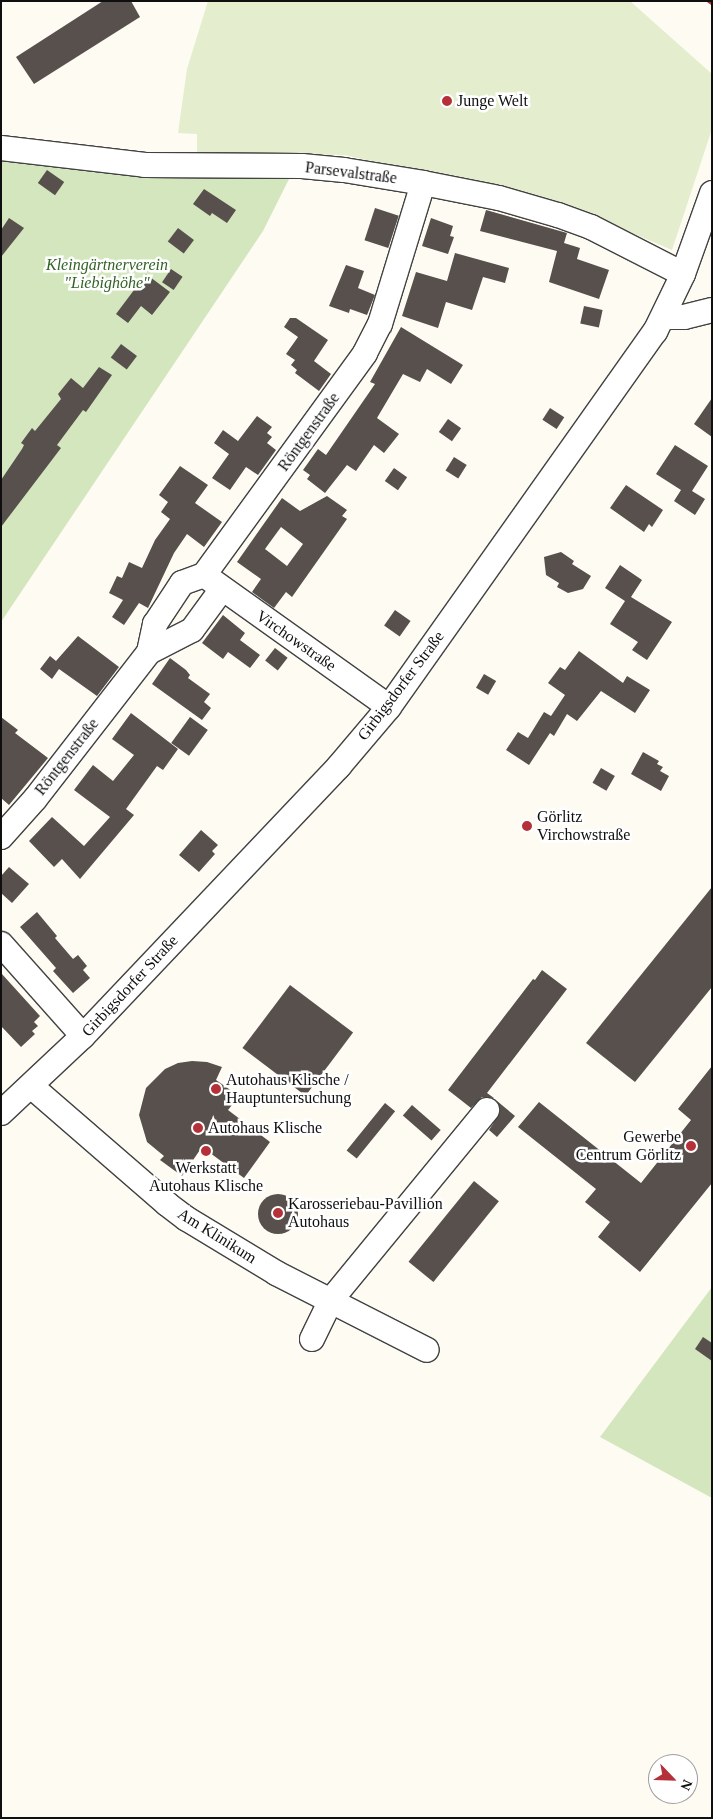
<!DOCTYPE html>
<html>
<head>
<meta charset="utf-8">
<style>
	body { margin:0 }
	#map { position:relative; width:713px; height:1819px; overflow:hidden; background:#fefbf2; font-family:"Times New Roman",serif }
	div>[style] { position:absolute }
	.green>* { inset:0; background:#d3e6be }
	.pitch>* { inset:0; background:#e4eecf }
	.building>* { inset:0; background:#57504c; transform-origin:0 0 }
	.round { border-radius:50% }
	.roads { filter:drop-shadow(1px 0 #424242) drop-shadow(-1px 0 #424242) drop-shadow(0 1px #424242) drop-shadow(0 -1px #424242) }
	.minor>* { height:24px; margin:-12px; padding:0 12px; transform-origin:12px; border-radius:12px; background:#fff }
	.rail>* { height:4px; margin:-2px; padding:0 2px; transform-origin:2px; border-radius:2px; background:#b53139 }
	.dots>* { width:14px; height:14px; translate:-50% -50%; box-sizing:border-box; border:2px solid #fff; border-radius:50% }
	span { translate:-50% -50%; white-space:nowrap; text-align:center; line-height:1.15; -webkit-text-stroke:5px #fff; paint-order:stroke }
	.poi-label { font-size:16px; color:#0f0f0f }
	.left { translate:0 -50%; text-align:left }
	.right { translate:-100% -50%; text-align:right }
	.street-label { font-size:16px; color:#0f0f0f }
	.park-label { font-size:16px; color:#316224; font-style:italic }
	.frame { position:absolute; inset:0; border:2px solid #0f0f0f; pointer-events:none }
	.north { position:absolute; left:648px; top:1754px; width:50px; height:50px; box-sizing:border-box; background:#fff; border:1px solid #9f9f9f; border-radius:50%; rotate:114deg; font-size:14px; font-weight:700; line-height:20px; text-align:center; color:#0f0f0f }
	.north::after { content:''; display:block; margin:auto; width:18px; height:22px; background:#b53139; clip-path:polygon(50% 0,100% 100%,50% 72%,0 100%) }
</style>
</head>
<body>
<div id="map">
	<div class="green">
		<i style="clip-path:polygon(1px 157px,294px 169px,263px 231px,1px 622px)"></i>
		<i style="clip-path:polygon(712px 1287px,712px 1498px,600px 1437px)"></i>
	</div>
	<div class="pitch">
		<i style="clip-path:polygon(208px 1px,630px 1px,712px 74px,712px 129px,672px 250px,562px 203px,344px 155px,278px 154px,197px 157px,197px 134px,178px 133px,187px 69px)"></i>
	</div>
	<div class="building">
		<i style="clip-path:polygon(103px 1px,131px 1px,140px 17px,34px 84px,16px 57px)"></i>
		<i style="left:47px;top:170px;width:21px;height:16px;rotate:35deg"></i>
		<i style="clip-path:polygon(204px 189px,236px 210px,227px 223px,212px 213px,210px 216px,193px 204px)"></i>
		<i style="left:375px;top:208px;width:25px;height:34px;rotate:18deg"></i>
		<i style="clip-path:polygon(486px 210px,567px 233px,564px 243px,580px 248px,577px 259px,609px 270px,599px 299px,549px 282px,557px 251px,480px 231px)"></i>
		<i style="clip-path:polygon(9px 218px,24px 228px,1px 257px,1px 230px)"></i>
		<i style="clip-path:polygon(431px 218px,453px 226px,450px 236px,454px 237px,448px 254px,422px 246px)"></i>
		<i style="left:178px;top:228px;width:20px;height:17px;rotate:37deg"></i>
		<i style="clip-path:polygon(455px 253px,509px 268px,505px 283px,483px 277px,472px 310px,446px 302px,438px 328px,402px 316px,416px 272px,447px 281px)"></i>
		<i style="clip-path:polygon(346px 265px,364px 271px,358px 288px,375px 295px,367px 315px,350px 309px,349px 313px,329px 306px)"></i>
		<i style="left:171px;top:269px;width:14px;height:16px;rotate:34deg"></i>
		<i style="clip-path:polygon(146px 274px,170px 292px,152px 315px,141px 306px,128px 323px,116px 314px)"></i>
		<i style="left:584px;top:306px;width:19px;height:18px;rotate:12deg"></i>
		<i style="clip-path:polygon(290px 318px,296px 318px,328px 340px,314px 361px,331px 374px,319px 391px,295px 373px,297px 370px,291px 365px,295px 360px,286px 354px,298px 337px,284px 327px)"></i>
		<i style="clip-path:polygon(401px 327px,463px 365px,451px 384px,427px 369px,420px 382px,403px 374px,377px 418px,399px 434px,384px 453px,374px 445px,356px 471px,347px 465px,325px 493px,307px 479px,310px 475px,303px 470px,318px 449px,326px 455px,375px 384px,370px 382px)"></i>
		<i style="left:121px;top:344px;width:20px;height:17px;rotate:37deg"></i>
		<i style="clip-path:polygon(99px 367px,112px 375px,86px 412px,83px 410px,57px 445px,61px 448px,1px 527px,1px 480px,22px 449px,24px 445px,21px 443px,32px 428px,35px 431px,61px 399px,58px 394px,71px 378px,83px 388px)"></i>
		<i style="clip-path:polygon(712px 398px,712px 437px,694px 424px)"></i>
		<i style="left:550px;top:408px;width:17px;height:14px;rotate:33deg"></i>
		<i style="clip-path:polygon(257px 416px,272px 427px,267px 433px,272px 437px,267px 443px,276px 450px,258px 475px,246px 467px,230px 490px,212px 478px,229px 454px,214px 443px,223px 430px,238px 441px)"></i>
		<i style="left:448px;top:419px;width:16px;height:16px;rotate:35deg"></i>
		<i style="clip-path:polygon(675px 445px,708px 466px,692px 491px,705px 499px,695px 515px,674px 501px,681px 490px,656px 474px)"></i>
		<i style="left:454px;top:457px;width:15px;height:16px;rotate:32deg"></i>
		<i style="clip-path:polygon(180px 466px,208px 485px,195px 503px,222px 522px,204px 547px,187px 534px,174px 553px,148px 608px,139px 603px,124px 625px,112px 617px,123px 600px,109px 593px,117px 576px,122px 578px,129px 562px,142px 568px,155px 540px,170px 519px,161px 512px,168px 502px,159px 495px)"></i>
		<i style="left:394px;top:468px;width:16px;height:16px;rotate:35deg"></i>
		<i style="clip-path:polygon(626px 485px,663px 510px,652px 527px,649px 524px,644px 532px,610px 508px)"></i>
		<i style="clip-path:polygon(evenodd,327px 496px,347px 510px,342px 516px,347px 519px,292px 597px,286px 592px,274px 608px,252px 592px,261px 579px,237px 562px,282px 498px,300px 511px,327px 496px,281px 527px,303px 544px,287px 566px,265px 549px,281px 527px)"></i>
		<i style="clip-path:polygon(561px 552px,574px 561px,572px 564px,591px 576px,583px 589px,568px 593px,557px 587px,559px 583px,546px 575px,544px 557px)"></i>
		<i style="clip-path:polygon(620px 565px,642px 580px,631px 597px,672px 622px,647px 660px,632px 650px,638px 642px,610px 624px,625px 601px,605px 588px)"></i>
		<i style="left:395px;top:610px;width:19px;height:19px;rotate:35deg"></i>
		<i style="clip-path:polygon(223px 615px,245px 633px,240px 640px,260px 655px,250px 668px,228px 652px,223px 659px,202px 643px)"></i>
		<i style="clip-path:polygon(78px 636px,119px 667px,97px 696px,59px 669px,52px 679px,40px 669px,50px 656px,56px 661px)"></i>
		<i style="left:275px;top:648px;width:16px;height:16px;rotate:38deg"></i>
		<i style="clip-path:polygon(579px 651px,623px 683px,627px 676px,650px 690px,635px 713px,601px 691px,577px 721px,567px 714px,554px 736px,550px 733px,529px 765px,506px 750px,518px 732px,528px 738px,544px 712px,551px 716px,565px 695px,548px 683px,560px 667px,565px 670px)"></i>
		<i style="clip-path:polygon(170px 658px,186px 670px,190px 675px,188px 678px,210px 694px,204px 702px,211px 708px,202px 720px,152px 684px)"></i>
		<i style="left:484px;top:674px;width:14px;height:16px;rotate:30deg"></i>
		<i style="clip-path:polygon(131px 713px,178px 749px,163px 770px,157px 766px,126px 809px,134px 815px,80px 879px,62px 859px,54px 867px,29px 841px,52px 817px,84px 846px,110px 817px,74px 790px,93px 765px,113px 781px,134px 755px,112px 739px)"></i>
		<i style="clip-path:polygon(1px 717px,18px 730px,15px 733px,48px 758px,9px 805px,1px 798px)"></i>
		<i style="left:190px;top:717px;width:22px;height:32px;rotate:36deg"></i>
		<i style="clip-path:polygon(643px 752px,659px 761px,657px 764px,663px 767px,660px 771px,669px 776px,661px 791px,631px 774px)"></i>
		<i style="left:601px;top:768px;width:16px;height:17px;rotate:30deg"></i>
		<i style="clip-path:polygon(201px 830px,218px 845px,212px 851px,215px 854px,199px 872px,179px 855px)"></i>
		<i style="clip-path:polygon(9px 867px,29px 884px,12px 903px,1px 893px,1px 876px)"></i>
		<i style="clip-path:polygon(712px 887px,712px 987px,635px 1082px,586px 1043px)"></i>
		<i style="clip-path:polygon(37px 912px,57px 936px,55px 938px,73px 959px,78px 955px,87px 966px,83px 970px,90px 978px,73px 993px,53px 971px,56px 968px,20px 927px)"></i>
		<i style="clip-path:polygon(542px 970px,567px 989px,487px 1093px,494px 1098px,482px 1097px,471px 1108px,448px 1090px,533px 979px,535px 980px)"></i>
		<i style="clip-path:polygon(1px 973px,40px 1016px,34px 1022px,38px 1026px,32px 1031px,35px 1034px,21px 1047px,1px 1026px)"></i>
		<i style="left:290px;top:985px;width:79px;height:79px;rotate:37deg"></i>
		<i style="clip-path:polygon(192px 1061px,207px 1062px,222px 1067px,216px 1080px,239px 1096px,228px 1110px,270px 1142px,244px 1178px,202px 1147px,182px 1176px,160px 1160px,164px 1156px,147px 1142px,139px 1115px,146px 1088px,165px 1069px,178px 1063px)"></i>
		<i style="clip-path:polygon(712px 1066px,712px 1183px,640px 1272px,598px 1237px,610px 1222px,585px 1202px,596px 1189px,518px 1127px,539px 1102px,641px 1183px,691px 1120px,678px 1109px)"></i>
		<i style="clip-path:polygon(497px 1101px,515px 1116px,497px 1137px,489px 1130px,500px 1113px)"></i>
		<i style="left:385px;top:1103px;width:13px;height:61px;rotate:39deg"></i>
		<i style="left:412px;top:1105px;width:38px;height:14px;rotate:41deg"></i>
		<i style="left:474px;top:1181px;width:32px;height:104px;rotate:39deg"></i>
		<i class="round" style="left:258px;top:1194px;width:40px;height:40px"></i>
		<i style="clip-path:polygon(703px 1337px,712px 1343px,712px 1361px,695px 1349px)"></i>
	</div>
	<div class="roads">
		<div class="minor">
			<i style="left:1px;top:148px;width:145px;rotate:6.7deg"></i>
			<i style="left:145px;top:165px;width:157px;rotate:0.4deg"></i>
			<i style="left:302px;top:166px;width:42px;rotate:5.4deg"></i>
			<i style="left:344px;top:170px;width:80px;rotate:9.3deg"></i>
			<i style="left:423px;top:183px;width:77px;rotate:11.2deg"></i>
			<i style="left:499px;top:198px;width:61px;rotate:16.1deg"></i>
			<i style="left:558px;top:215px;width:35px;rotate:20deg"></i>
			<i style="left:591px;top:227px;width:103px;rotate:27.1deg"></i>
			<i style="left:664px;top:315px;width:5px;rotate:22deg"></i>
			<i style="left:669px;top:317px;width:15px"></i>
			<i style="left:684px;top:317px;width:29px;rotate:-14deg"></i>
			<i style="left:204px;top:575px;width:227px;rotate:35.5deg"></i>
			<i style="left:149px;top:652px;width:48px;rotate:-27.1deg"></i>
			<i style="left:192px;top:630px;width:51px;rotate:-53.8deg"></i>
			<i style="left:1px;top:837px;width:51px;rotate:-48.2deg"></i>
			<i style="left:35px;top:799px;width:186px;rotate:-52.2deg"></i>
			<i style="left:149px;top:652px;width:29px;rotate:-78deg"></i>
			<i style="left:155px;top:624px;width:49px;rotate:-56.6deg"></i>
			<i style="left:182px;top:583px;width:23px;rotate:-20deg"></i>
			<i style="left:204px;top:575px;width:274px;rotate:-54deg"></i>
			<i style="left:365px;top:353px;width:33px;rotate:-63deg"></i>
			<i style="left:380px;top:324px;width:147px;rotate:-73deg"></i>
			<i style="left:1px;top:944px;width:123px;rotate:48.3deg"></i>
			<i style="left:31px;top:1086px;width:180px;rotate:40.9deg"></i>
			<i style="left:167px;top:1204px;width:25px;rotate:37deg"></i>
			<i style="left:187px;top:1219px;width:104px;rotate:31.2deg"></i>
			<i style="left:276px;top:1273px;width:169px;rotate:27deg"></i>
			<i style="left:1px;top:1113px;width:112px;rotate:-43.2deg"></i>
			<i style="left:83px;top:1036px;width:372px;rotate:-46.5deg"></i>
			<i style="left:339px;top:766px;width:77px;rotate:-49.7deg"></i>
			<i style="left:389px;top:707px;width:460px;rotate:-54.7deg"></i>
			<i style="left:655px;top:332px;width:64px;rotate:-64.2deg"></i>
			<i style="left:683px;top:274px;width:86px;rotate:-70.3deg"></i>
			<i style="left:312px;top:1339px;width:43px;rotate:-64deg"></i>
			<i style="left:331px;top:1300px;width:246px;rotate:-50.6deg"></i>
		</div>
	</div>
	<div class="rail">
		<i style="left:709px;top:1px;width:4px;rotate:34deg"></i>
	</div>
	<div class="dots">
		<i style="left:447px;top:101px;background:#b53139"></i>
		<i style="left:527px;top:826px;background:#b53139"></i>
		<i style="left:216px;top:1089px;background:#b53139"></i>
		<i style="left:198px;top:1128px;background:#b53139"></i>
		<i style="left:691px;top:1146px;background:#b53139"></i>
		<i style="left:206px;top:1151px;background:#b53139"></i>
		<i style="left:278px;top:1213px;background:#b53139"></i>
	</div>
	<div class="poi-label">
		<span class="left" style="left:457px;top:101px">Junge Welt</span>
		<span class="left" style="left:537px;top:826px">Görlitz<br>Virchowstraße</span>
		<span class="left" style="left:226px;top:1089px">Autohaus Klische /<br>Hauptuntersuchung</span>
		<span class="left" style="left:208px;top:1128px">Autohaus Klische</span>
		<span class="right" style="left:681px;top:1146px">Gewerbe<br>Centrum Görlitz</span>
		<span style="left:206px;top:1177px">Werkstatt<br>Autohaus Klische</span>
		<span class="left" style="left:288px;top:1213px">Karosseriebau-Pavillion<br>Autohaus</span>
	</div>
	<div class="street-label">
		<span style="left:351px;top:173px;rotate:7deg">Parsevalstraße</span>
		<span style="left:309px;top:432px;rotate:-54deg">Röntgenstraße</span>
		<span style="left:296px;top:641px;rotate:35deg">Virchowstraße</span>
		<span style="left:401px;top:686px;rotate:-53deg">Girbigsdorfer Straße</span>
		<span style="left:67px;top:757px;rotate:-52deg">Röntgenstraße</span>
		<span style="left:130px;top:986px;rotate:-47deg">Girbigsdorfer Straße</span>
		<span style="left:217px;top:1236px;rotate:32deg">Am Klinikum</span>
	</div>
	<div class="park-label">
		<span style="left:107px;top:274px">Kleingärtnerverein<br>"Liebighöhe"</span>
	</div>
	<div class="frame"></div>
	<div class="north">N</div>
</div>
</body>
</html>
